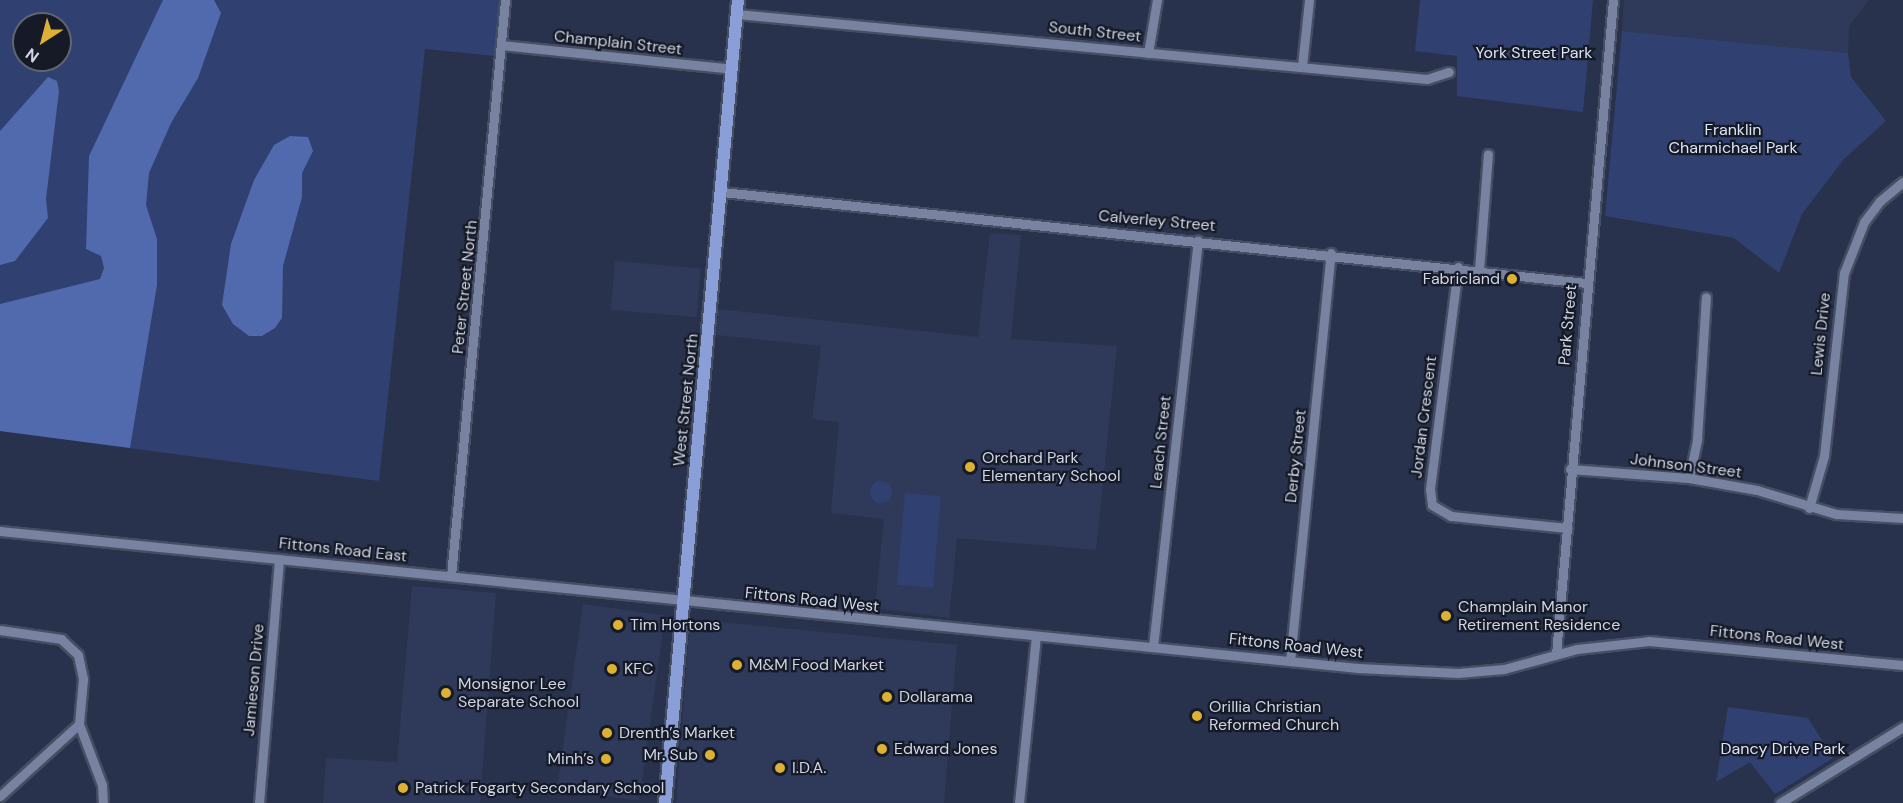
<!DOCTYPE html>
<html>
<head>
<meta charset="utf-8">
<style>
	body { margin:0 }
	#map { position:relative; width:1903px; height:803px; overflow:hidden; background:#29324c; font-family:"DM Sans",sans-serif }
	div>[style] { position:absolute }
	.built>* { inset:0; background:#2f3a5a; transform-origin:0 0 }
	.green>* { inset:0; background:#304071; transform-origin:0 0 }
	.round { border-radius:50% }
	.forest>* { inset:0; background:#5169ad }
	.roads { filter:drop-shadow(2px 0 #464e63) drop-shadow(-2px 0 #464e63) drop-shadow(0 2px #464e63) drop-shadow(0 -2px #464e63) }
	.minor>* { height:9px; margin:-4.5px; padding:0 4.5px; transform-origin:4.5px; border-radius:4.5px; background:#7783a1 }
	.major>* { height:12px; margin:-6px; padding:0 6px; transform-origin:6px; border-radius:6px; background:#8a9fd7 }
	.dots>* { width:16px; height:16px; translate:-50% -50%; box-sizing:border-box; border:3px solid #161a26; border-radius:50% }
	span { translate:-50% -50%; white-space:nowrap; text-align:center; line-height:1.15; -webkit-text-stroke:4.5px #161a26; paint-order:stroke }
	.street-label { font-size:16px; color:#ced5e5 }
	.park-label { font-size:16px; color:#dce4f8 }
	.poi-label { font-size:16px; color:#ced5e5 }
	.right { translate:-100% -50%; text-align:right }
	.left { translate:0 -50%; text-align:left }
	.north { position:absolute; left:12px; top:12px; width:60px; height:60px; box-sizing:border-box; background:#161a26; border:2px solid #606572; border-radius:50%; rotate:216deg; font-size:16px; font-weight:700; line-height:24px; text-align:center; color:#ced5e5 }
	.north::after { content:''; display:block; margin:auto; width:21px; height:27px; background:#ddb133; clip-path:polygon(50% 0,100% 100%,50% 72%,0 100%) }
</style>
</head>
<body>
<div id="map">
	<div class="built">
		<i style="clip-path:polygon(1624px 0,1869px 0,1849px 26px,1848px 53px,1622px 31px)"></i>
		<i style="clip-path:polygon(990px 233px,1021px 235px,1011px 339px,1117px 346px,1096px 550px,957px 538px,949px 618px,875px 608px,884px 519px,831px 513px,839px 422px,812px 419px,821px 346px,716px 335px,718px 309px,978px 337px)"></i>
		<i style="left:615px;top:261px;width:86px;height:49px;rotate:5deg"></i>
		<i style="clip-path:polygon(412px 586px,496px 593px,480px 803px,323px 803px,326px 758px,397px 762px)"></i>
		<i style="left:583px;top:604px;width:83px;height:187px;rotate:8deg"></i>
		<i style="clip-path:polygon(690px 619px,957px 645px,944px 803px,676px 803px)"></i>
	</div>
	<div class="green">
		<i style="clip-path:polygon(evenodd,0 0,500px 0,495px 56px,425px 49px,379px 481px,0 431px,0 0,24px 24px,60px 24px,60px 60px,24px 60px,24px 24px)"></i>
		<i style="clip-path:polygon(1420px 0,1593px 0,1583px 112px,1457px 96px,1457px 56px,1415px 51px)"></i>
		<i style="clip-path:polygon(1622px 31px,1848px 53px,1851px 77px,1886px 121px,1844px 159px,1802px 214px,1779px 273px,1734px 238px,1605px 216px)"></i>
		<i class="round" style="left:870px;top:481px;width:22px;height:22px"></i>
		<i style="left:905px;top:493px;width:36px;height:92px;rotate:5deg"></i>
		<i style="clip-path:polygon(1728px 707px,1808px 718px,1833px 758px,1775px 794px,1750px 762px,1716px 782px)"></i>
	</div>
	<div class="forest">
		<i style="clip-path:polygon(163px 0,214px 0,221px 13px,198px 78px,171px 123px,149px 173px,146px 205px,157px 239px,157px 285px,130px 448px,0 431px,0 304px,100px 279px,104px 268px,101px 256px,86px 249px,89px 156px)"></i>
		<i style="clip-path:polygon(48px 77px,57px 81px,59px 91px,46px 199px,48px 218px,15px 261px,0 265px,0 131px)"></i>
		<i style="clip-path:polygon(290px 136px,308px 137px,313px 151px,302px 173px,302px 197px,283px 266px,282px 318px,275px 328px,262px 336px,249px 336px,233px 324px,222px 305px,231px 244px,254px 180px,274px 145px)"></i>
	</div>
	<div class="roads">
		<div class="minor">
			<i style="left:737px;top:14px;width:693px;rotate:5.38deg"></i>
			<i style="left:1427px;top:79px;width:23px;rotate:-18deg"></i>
			<i style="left:501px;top:45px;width:232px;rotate:5.9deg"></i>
			<i style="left:1148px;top:53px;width:54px;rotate:-80.4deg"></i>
			<i style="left:1302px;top:66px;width:66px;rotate:-83.9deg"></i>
			<i style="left:722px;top:192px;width:870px;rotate:6.01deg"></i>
			<i style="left:1458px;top:267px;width:224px;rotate:97.2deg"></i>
			<i style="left:1430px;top:489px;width:16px;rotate:83deg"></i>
			<i style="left:1432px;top:505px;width:22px;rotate:30deg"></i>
			<i style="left:1451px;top:516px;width:117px;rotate:5.9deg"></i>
			<i style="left:1479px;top:270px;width:116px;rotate:-85.6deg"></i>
			<i style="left:1570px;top:469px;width:119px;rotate:4.3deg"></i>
			<i style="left:1689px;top:478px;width:69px;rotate:10deg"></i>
			<i style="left:1757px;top:490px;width:83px;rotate:16.9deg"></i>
			<i style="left:1836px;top:514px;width:67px;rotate:3.4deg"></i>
			<i style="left:1689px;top:478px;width:40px;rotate:-78deg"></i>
			<i style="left:1697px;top:439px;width:142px;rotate:-86.4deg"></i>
			<i style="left:1809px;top:508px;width:54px;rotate:-73.9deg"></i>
			<i style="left:1824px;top:456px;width:184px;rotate:-83.8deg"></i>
			<i style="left:1844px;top:273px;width:55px;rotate:-68.6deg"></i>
			<i style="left:1864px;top:222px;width:26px;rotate:-53deg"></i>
			<i style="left:1880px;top:201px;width:30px;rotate:-40deg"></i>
			<i style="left:0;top:531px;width:1365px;rotate:5.76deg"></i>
			<i style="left:1358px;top:668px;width:100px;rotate:2.9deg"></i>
			<i style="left:1458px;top:673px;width:46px;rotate:-5deg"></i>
			<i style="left:1504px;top:669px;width:76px;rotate:-15.3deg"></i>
			<i style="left:1577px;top:649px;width:72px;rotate:-6.3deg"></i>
			<i style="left:1649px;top:641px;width:255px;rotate:5.4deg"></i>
			<i style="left:451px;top:576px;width:579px;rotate:-84.64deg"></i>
			<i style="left:0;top:630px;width:62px;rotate:8.4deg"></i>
			<i style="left:61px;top:639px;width:23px;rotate:43deg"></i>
			<i style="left:78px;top:655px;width:25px;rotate:78deg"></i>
			<i style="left:83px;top:679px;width:45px;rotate:95.1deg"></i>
			<i style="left:79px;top:724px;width:65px;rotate:69.3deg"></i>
			<i style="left:102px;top:785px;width:18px;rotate:87deg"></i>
			<i style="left:1153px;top:647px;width:409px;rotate:-83.7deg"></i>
			<i style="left:1556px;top:654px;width:656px;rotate:-85.02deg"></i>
			<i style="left:1290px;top:661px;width:410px;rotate:-84.3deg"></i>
			<i style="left:0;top:796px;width:107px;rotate:-42.3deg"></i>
			<i style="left:259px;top:803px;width:245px;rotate:-85.3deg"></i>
			<i style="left:1019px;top:803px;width:167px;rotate:-84.2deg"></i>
			<i style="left:1780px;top:803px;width:145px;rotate:-31.7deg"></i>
		</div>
		<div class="major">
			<i style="left:665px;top:803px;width:806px;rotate:-84.81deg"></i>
		</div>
	</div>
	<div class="dots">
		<i style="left:1512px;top:279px;background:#ddb133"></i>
		<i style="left:970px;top:467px;background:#ddb133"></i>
		<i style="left:1446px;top:616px;background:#ddb133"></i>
		<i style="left:618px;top:625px;background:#ddb133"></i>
		<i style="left:737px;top:665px;background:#ddb133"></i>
		<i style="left:612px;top:669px;background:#ddb133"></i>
		<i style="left:446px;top:693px;background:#ddb133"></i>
		<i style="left:887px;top:697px;background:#ddb133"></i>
		<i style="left:1197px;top:716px;background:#ddb133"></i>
		<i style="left:607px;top:733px;background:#ddb133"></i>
		<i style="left:882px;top:749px;background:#ddb133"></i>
		<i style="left:710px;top:755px;background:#ddb133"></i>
		<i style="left:606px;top:759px;background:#ddb133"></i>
		<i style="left:780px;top:768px;background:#ddb133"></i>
		<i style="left:403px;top:788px;background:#ddb133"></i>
	</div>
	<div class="street-label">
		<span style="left:1095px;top:32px;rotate:6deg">South Street</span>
		<span style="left:618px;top:43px;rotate:6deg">Champlain Street</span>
		<span style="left:1157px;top:221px;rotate:5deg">Calverley Street</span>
		<span style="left:465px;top:287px;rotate:-84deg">Peter Street North</span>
		<span style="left:1568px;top:325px;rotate:-85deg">Park Street</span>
		<span style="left:1821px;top:334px;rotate:-84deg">Lewis Drive</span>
		<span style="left:686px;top:400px;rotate:-84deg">West Street North</span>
		<span style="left:1424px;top:417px;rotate:-83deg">Jordan Crescent</span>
		<span style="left:1161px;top:442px;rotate:-84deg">Leach Street</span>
		<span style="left:1296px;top:456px;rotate:-84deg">Derby Street</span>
		<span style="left:1686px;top:466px;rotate:7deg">Johnson Street</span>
		<span style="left:343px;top:550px;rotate:6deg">Fittons Road East</span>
		<span style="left:812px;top:600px;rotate:6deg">Fittons Road West</span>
		<span style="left:1777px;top:638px;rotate:6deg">Fittons Road West</span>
		<span style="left:1296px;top:646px;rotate:6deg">Fittons Road West</span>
		<span style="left:254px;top:680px;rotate:-85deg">Jamieson Drive</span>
	</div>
	<div class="park-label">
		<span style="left:1534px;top:53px">York Street Park</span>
		<span style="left:1733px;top:139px">Franklin<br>Charmichael Park</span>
		<span style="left:1783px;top:749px">Dancy Drive Park</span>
	</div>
	<div class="poi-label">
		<span class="right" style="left:1500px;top:279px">Fabricland</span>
		<span class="left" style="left:982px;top:467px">Orchard Park<br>Elementary School</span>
		<span class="left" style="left:1458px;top:616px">Champlain Manor<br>Retirement Residence</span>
		<span class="left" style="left:630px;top:625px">Tim Hortons</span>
		<span class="left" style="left:749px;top:665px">M&amp;M Food Market</span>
		<span class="left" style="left:624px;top:669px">KFC</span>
		<span class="left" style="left:458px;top:693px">Monsignor Lee<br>Separate School</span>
		<span class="left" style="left:899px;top:697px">Dollarama</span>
		<span class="left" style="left:1209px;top:716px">Orillia Christian<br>Reformed Church</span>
		<span class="left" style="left:619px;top:733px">Drenth’s Market</span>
		<span class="left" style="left:894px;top:749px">Edward Jones</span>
		<span class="right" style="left:698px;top:755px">Mr. Sub</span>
		<span class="right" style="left:594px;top:759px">Minh’s</span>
		<span class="left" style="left:792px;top:768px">I.D.A.</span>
		<span class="left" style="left:415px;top:788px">Patrick Fogarty Secondary School</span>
	</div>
	<div class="north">N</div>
</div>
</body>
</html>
